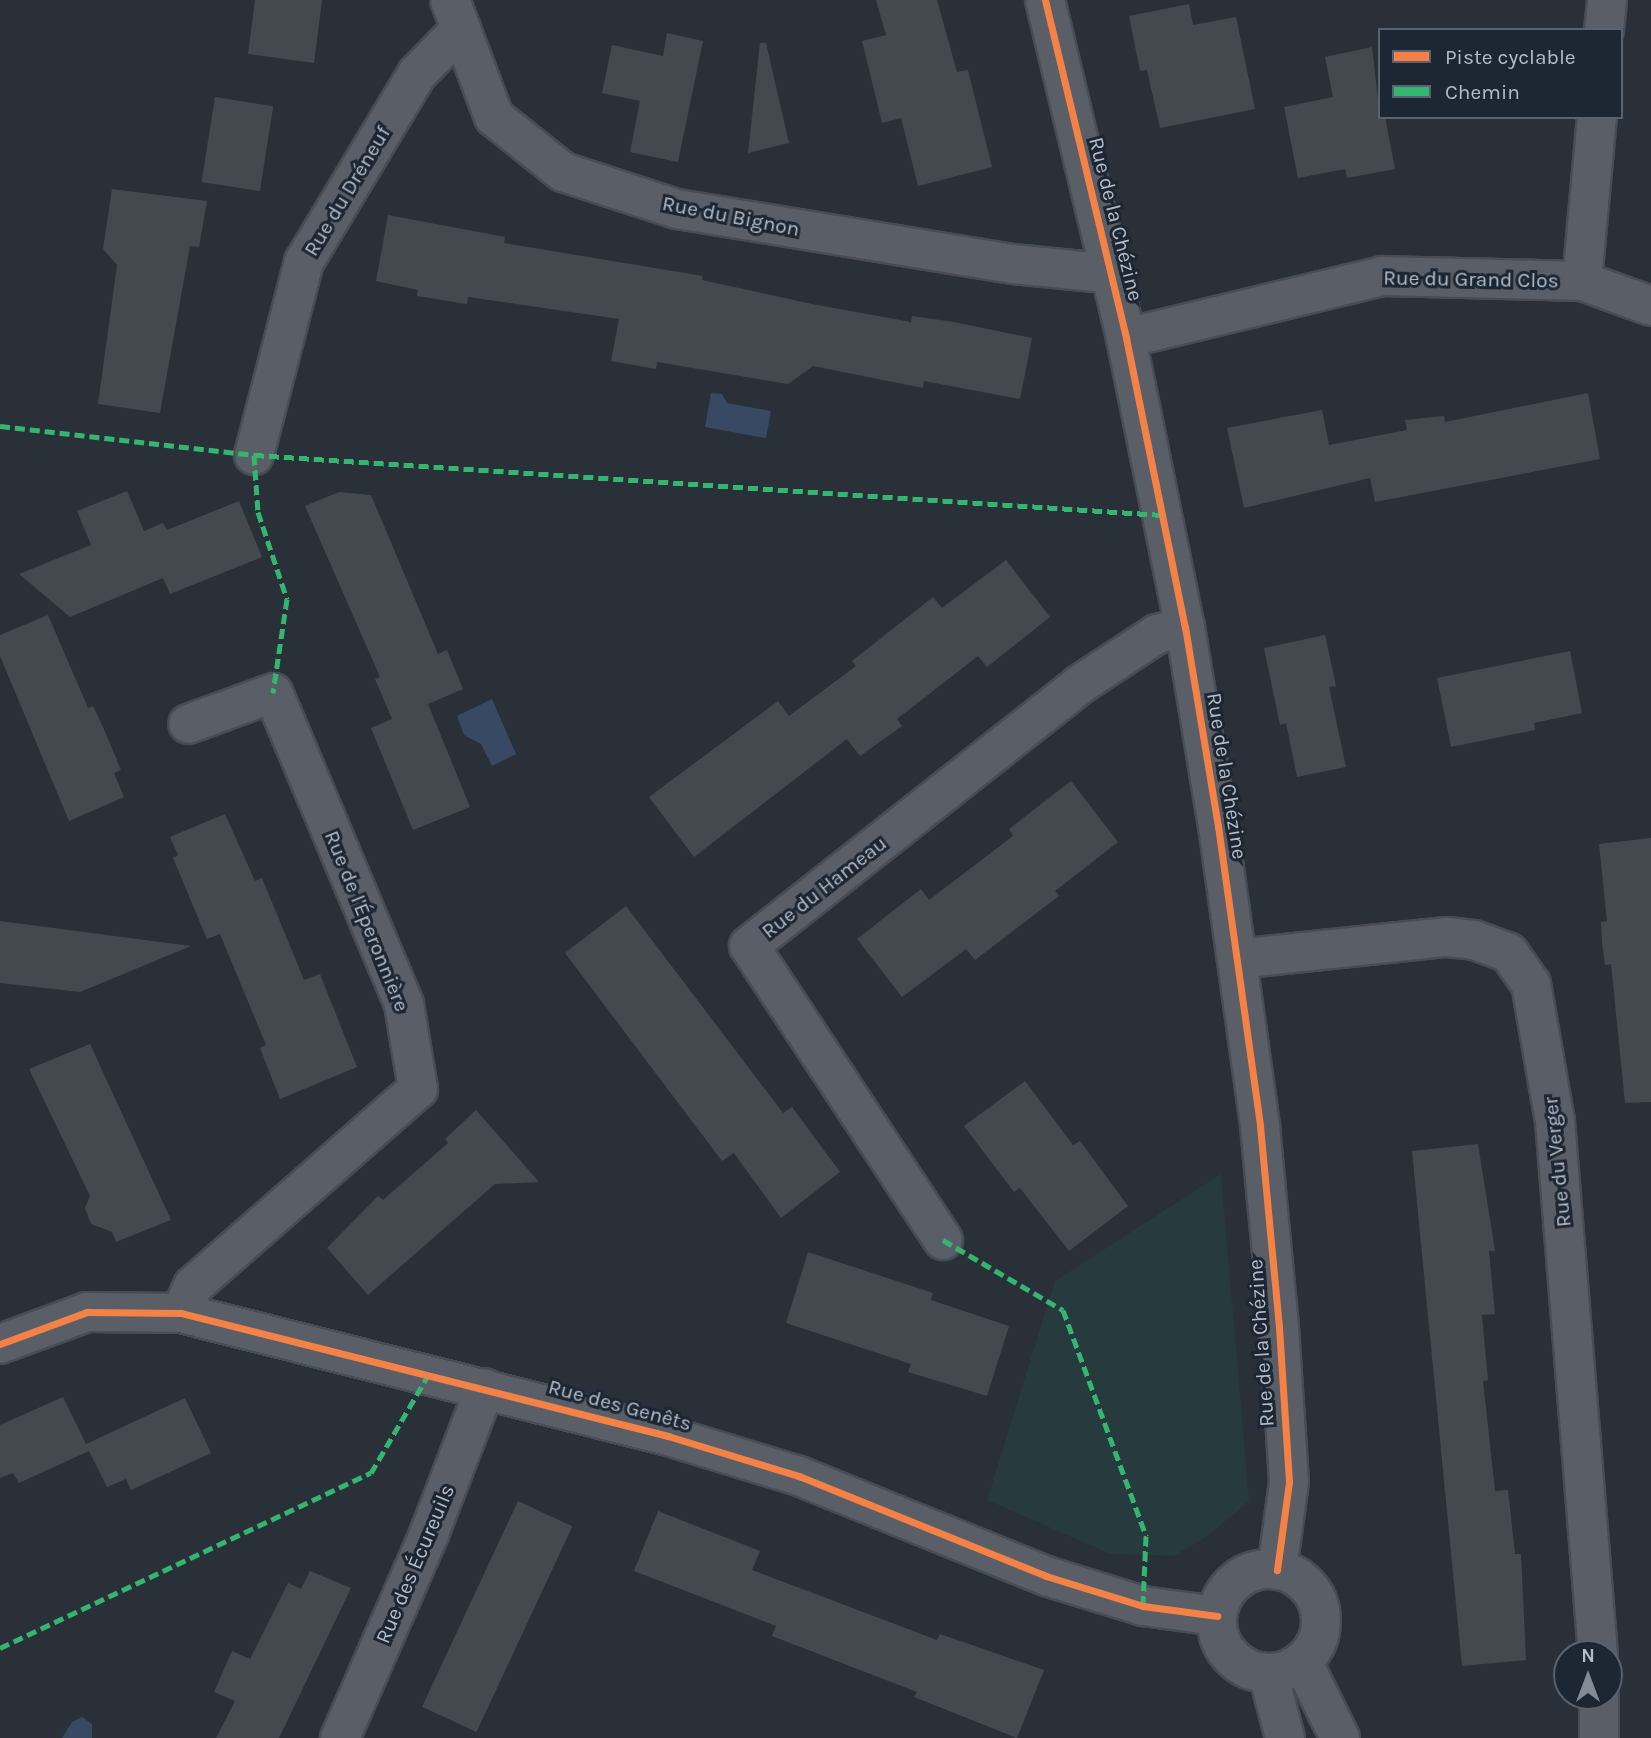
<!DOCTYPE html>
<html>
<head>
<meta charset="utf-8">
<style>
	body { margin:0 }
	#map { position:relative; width:1651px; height:1738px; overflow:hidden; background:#2a3038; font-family:Karla,sans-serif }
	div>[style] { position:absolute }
	.green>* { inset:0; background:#273a3e }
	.water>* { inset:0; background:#384963 }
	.building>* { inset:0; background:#444950; transform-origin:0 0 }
	.roads { filter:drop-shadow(2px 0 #484c53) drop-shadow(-2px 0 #484c53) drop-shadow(0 2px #484c53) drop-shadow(0 -2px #484c53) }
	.minor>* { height:38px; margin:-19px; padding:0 19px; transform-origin:19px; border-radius:19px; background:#5a5e66 }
	.minor>.ring { margin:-19px; padding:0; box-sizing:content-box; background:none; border:38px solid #5a5e66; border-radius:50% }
	.quiet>* { height:5px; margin-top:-2.5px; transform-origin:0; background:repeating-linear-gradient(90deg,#33b770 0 10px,transparent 0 15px) }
	.cycleway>* { height:7px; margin:-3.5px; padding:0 3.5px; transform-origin:3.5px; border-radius:3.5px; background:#f48246 }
	span { translate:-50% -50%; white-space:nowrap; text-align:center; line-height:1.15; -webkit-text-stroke:6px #1d2633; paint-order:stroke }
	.street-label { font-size:21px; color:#b4bcc9 }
	.legend { position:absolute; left:1378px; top:28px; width:245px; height:91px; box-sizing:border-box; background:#1d2633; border:2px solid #59626f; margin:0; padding:9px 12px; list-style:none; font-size:21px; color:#b4bcc9 }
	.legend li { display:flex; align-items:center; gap:14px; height:35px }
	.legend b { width:35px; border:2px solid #59626f }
	.north { position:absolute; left:1553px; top:1640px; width:70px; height:70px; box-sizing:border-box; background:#1d2633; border:2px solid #59626f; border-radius:50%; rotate:0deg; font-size:19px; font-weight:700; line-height:28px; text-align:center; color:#b4bcc9 }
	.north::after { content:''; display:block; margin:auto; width:24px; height:32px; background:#848b96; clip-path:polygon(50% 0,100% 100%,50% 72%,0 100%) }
</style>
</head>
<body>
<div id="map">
	<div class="green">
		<i style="clip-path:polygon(1221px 1174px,1249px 1501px,1208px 1536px,1174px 1556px,1111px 1554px,987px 1500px,1055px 1281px)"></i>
	</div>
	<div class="water">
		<i style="clip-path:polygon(711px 393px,722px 394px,727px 403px,771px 411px,766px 438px,705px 427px)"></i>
		<i style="clip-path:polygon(492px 699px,516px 754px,492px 766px,481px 744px,464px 735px,457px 716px)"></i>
		<i style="clip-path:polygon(82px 1717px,92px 1724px,92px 1738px,62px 1738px,72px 1722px)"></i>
	</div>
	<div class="building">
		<i style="clip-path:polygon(255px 0,322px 0,314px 63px,248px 54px)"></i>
		<i style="clip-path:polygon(876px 0,937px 0,957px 72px,968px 70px,992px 167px,918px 186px,901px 118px,882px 123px,862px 41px,886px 35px)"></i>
		<i style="clip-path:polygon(1189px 4px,1193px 25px,1236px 17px,1255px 109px,1160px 128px,1147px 70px,1140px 71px,1129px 16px)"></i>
		<i style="clip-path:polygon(667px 33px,703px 41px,678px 162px,630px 152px,640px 101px,602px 93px,612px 45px,663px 56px)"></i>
		<i style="clip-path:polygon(760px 43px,766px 43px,789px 143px,748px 153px)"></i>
		<i style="clip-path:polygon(1372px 47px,1380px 117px,1385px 117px,1395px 169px,1347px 178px,1345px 169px,1298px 178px,1284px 107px,1333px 97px,1325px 57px)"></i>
		<i style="left:215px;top:97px;width:59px;height:86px;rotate:9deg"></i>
		<i style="clip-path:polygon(112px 189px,207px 201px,199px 247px,190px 246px,160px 413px,98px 404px,117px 265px,103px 249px)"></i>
		<i style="clip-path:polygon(388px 215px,505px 237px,504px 243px,703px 276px,702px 280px,812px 304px,911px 322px,912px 316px,954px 322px,1032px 338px,1020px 399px,924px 381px,923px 388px,813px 366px,788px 384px,657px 362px,656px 369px,611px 361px,619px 319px,468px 297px,467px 304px,417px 296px,418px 290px,376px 281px)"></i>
		<i style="clip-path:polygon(1588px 393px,1600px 459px,1375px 502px,1370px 478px,1244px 508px,1227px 428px,1322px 410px,1329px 445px,1407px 430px,1405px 420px,1444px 416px,1445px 422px)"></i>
		<i style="clip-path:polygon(127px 491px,144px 531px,163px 523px,167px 530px,239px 501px,262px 557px,170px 594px,163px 578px,70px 617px,19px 574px,91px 545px,77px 511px)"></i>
		<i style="clip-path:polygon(339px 492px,371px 495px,438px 654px,447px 650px,463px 689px,428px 704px,470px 807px,413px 830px,371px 728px,392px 719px,375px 679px,380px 677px,305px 506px)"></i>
		<i style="clip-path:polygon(1006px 560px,1050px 617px,987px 667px,978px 656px,897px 719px,902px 726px,860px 756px,847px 739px,694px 857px,649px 797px,778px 701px,789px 716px,856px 666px,852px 661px,933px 597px,942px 608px)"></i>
		<i style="clip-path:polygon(48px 615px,88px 708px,93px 706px,103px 727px,121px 770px,114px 773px,124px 797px,69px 821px,0 656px,0 635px)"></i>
		<i style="clip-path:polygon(1325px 635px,1336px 686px,1329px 687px,1346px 767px,1297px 777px,1286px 723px,1280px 725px,1264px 648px)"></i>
		<i style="clip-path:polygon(1570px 651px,1582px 713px,1534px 723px,1535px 730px,1451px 747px,1437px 678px)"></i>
		<i style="clip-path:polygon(1071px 781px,1118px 842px,1055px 891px,1059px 896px,975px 960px,966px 949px,902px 997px,857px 939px,921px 889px,929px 900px,1013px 836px,1009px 829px)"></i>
		<i style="clip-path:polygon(225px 814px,255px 881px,262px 878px,304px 980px,320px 974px,357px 1067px,280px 1099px,260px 1048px,266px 1045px,220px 934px,207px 939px,173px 858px,178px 855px,170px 837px)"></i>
		<i style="clip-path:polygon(1651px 838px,1651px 1102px,1625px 1103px,1611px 964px,1605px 965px,1602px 943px,1601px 922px,1607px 921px,1599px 844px)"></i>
		<i style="clip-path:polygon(626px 906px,783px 1113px,792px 1107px,840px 1172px,781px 1218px,734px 1153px,722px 1161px,565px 953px)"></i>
		<i style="clip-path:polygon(0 921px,191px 946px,80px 992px,0 983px)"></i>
		<i style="clip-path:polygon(90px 1044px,171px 1220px,116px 1242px,112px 1232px,91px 1224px,85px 1208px,90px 1196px,29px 1069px)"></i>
		<i style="clip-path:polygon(1025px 1081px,1073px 1145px,1080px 1141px,1128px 1206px,1069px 1251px,1020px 1188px,1014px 1192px,964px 1126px)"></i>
		<i style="clip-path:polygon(476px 1110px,539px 1182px,495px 1184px,368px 1295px,327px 1248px,378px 1196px,383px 1200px,448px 1143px,445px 1139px)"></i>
		<i style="clip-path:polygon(1478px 1144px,1495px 1251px,1489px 1251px,1495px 1314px,1482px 1315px,1488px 1380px,1483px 1381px,1495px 1491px,1508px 1490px,1515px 1554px,1521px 1554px,1526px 1660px,1462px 1666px,1412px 1151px)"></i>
		<i style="clip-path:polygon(808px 1252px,933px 1293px,931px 1300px,1009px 1326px,987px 1396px,908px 1372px,911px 1364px,786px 1323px)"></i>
		<i style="clip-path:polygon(63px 1397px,86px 1444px,185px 1398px,211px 1453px,131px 1490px,126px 1479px,107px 1487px,89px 1451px,19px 1483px,13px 1473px,0 1478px,0 1425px)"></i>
		<i style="left:518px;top:1501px;width:60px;height:227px;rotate:25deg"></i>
		<i style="clip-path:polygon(658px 1511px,760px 1551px,752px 1570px,937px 1640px,940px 1634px,1044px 1670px,1017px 1738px,914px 1697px,917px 1692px,772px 1636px,776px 1626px,634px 1571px)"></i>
		<i style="clip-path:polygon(310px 1571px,351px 1588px,279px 1738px,216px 1738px,235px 1701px,214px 1692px,232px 1651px,250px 1659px,288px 1583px,301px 1589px)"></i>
	</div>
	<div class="roads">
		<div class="minor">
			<i style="left:450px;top:0;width:125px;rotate:69.4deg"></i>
			<i style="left:494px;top:117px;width:88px;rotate:38.6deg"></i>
			<i style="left:563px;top:172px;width:120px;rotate:18deg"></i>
			<i style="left:677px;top:209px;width:340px;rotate:9.3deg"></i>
			<i style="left:1013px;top:264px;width:100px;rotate:5.7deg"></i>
			<i style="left:1045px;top:0;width:348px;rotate:76.5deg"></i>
			<i style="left:1126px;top:338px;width:295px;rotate:78.5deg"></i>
			<i style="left:1185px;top:627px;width:202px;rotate:80.6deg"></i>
			<i style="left:1218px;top:826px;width:303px;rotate:82deg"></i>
			<i style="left:1260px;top:1126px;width:202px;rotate:84.6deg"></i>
			<i style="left:1279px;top:1327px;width:155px;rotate:86.3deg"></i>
			<i style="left:1289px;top:1482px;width:89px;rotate:97.8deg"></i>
			<i style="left:1604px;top:30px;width:30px;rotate:-84deg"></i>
			<i style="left:1582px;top:281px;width:165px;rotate:-84.8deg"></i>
			<i style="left:1126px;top:338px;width:263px;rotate:-13.6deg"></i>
			<i style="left:1382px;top:276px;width:200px;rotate:1.4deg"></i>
			<i style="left:1582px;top:281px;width:73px;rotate:19.9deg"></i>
			<i style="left:254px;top:455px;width:199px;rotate:-75.5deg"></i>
			<i style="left:304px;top:262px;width:219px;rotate:-59deg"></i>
			<i style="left:417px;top:74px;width:63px;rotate:-45.6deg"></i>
			<i style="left:1237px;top:959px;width:211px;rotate:-6deg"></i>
			<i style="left:1447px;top:937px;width:27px;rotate:6deg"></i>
			<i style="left:1474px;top:940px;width:37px;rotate:20deg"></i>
			<i style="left:1509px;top:953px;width:38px;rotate:55deg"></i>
			<i style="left:1531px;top:984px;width:139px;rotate:80.1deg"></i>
			<i style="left:1555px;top:1121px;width:535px;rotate:85.39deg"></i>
			<i style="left:943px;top:1240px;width:352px;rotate:-123.4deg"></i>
			<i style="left:749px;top:946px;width:421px;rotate:-38.3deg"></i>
			<i style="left:1079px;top:685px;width:93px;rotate:-33.2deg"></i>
			<i style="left:1157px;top:634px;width:29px;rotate:-14deg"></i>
			<i style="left:181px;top:1313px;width:30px;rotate:-66deg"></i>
			<i style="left:193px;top:1286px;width:299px;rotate:-41.2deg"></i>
			<i style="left:418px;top:1089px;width:86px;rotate:-99.4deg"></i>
			<i style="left:404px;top:1004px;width:337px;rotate:-112.8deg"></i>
			<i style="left:273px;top:693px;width:90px;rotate:160deg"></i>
			<i style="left:0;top:1344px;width:93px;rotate:-20.2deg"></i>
			<i style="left:87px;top:1312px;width:94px;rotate:0.6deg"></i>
			<i style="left:181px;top:1313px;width:502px;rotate:14.17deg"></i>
			<i style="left:668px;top:1436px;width:137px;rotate:17deg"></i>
			<i style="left:799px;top:1476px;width:266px;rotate:22deg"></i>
			<i style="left:1046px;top:1576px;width:102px;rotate:17.2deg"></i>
			<i style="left:1143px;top:1606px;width:75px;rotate:7.7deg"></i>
			<i class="ring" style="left:1217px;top:1569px;width:66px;height:66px"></i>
			<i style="left:1302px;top:1661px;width:86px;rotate:63.7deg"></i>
			<i style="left:1268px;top:1673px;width:67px;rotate:75.3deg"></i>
			<i style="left:1599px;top:1696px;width:42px;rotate:90deg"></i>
			<i style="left:340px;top:1738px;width:223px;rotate:-66.4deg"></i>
			<i style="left:429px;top:1534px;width:156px;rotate:-69deg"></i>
		</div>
	</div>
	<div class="quiet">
		<i style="left:0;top:426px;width:256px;rotate:6.5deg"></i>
		<i style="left:254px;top:455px;width:57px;rotate:86deg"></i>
		<i style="left:258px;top:512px;width:92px;rotate:71.6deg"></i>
		<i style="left:287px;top:599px;width:95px;rotate:98.5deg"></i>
		<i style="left:254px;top:455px;width:911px;rotate:3.78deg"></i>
		<i style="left:943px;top:1240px;width:139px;rotate:30.3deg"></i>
		<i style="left:1063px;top:1310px;width:241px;rotate:69.8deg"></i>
		<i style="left:1146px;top:1536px;width:70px;rotate:92.5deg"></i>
		<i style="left:0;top:1648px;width:410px;rotate:-25.3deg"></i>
		<i style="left:371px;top:1473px;width:117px;rotate:-59.7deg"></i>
	</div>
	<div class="cycleway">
		<i style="left:1045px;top:0;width:348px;rotate:76.5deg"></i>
		<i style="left:1126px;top:338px;width:295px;rotate:78.5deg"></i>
		<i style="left:1185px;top:627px;width:202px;rotate:80.6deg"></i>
		<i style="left:1218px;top:826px;width:303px;rotate:82deg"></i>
		<i style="left:1260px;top:1126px;width:202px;rotate:84.6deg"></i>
		<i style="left:1279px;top:1327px;width:155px;rotate:86.3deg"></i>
		<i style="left:1289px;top:1482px;width:89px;rotate:97.8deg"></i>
		<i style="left:0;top:1344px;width:93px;rotate:-20.2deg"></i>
		<i style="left:87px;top:1312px;width:94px;rotate:0.6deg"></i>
		<i style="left:181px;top:1313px;width:502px;rotate:14.17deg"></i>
		<i style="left:668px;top:1436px;width:137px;rotate:17deg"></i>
		<i style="left:799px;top:1476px;width:266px;rotate:22deg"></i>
		<i style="left:1046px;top:1576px;width:102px;rotate:17.2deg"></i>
		<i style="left:1143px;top:1606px;width:75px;rotate:7.7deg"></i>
	</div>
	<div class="street-label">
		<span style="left:347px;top:191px;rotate:-59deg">Rue du Dréneuf</span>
		<span style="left:731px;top:216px;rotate:11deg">Rue du Bignon</span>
		<span style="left:1116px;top:219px;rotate:76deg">Rue de la Chézine</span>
		<span style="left:1471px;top:279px;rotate:1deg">Rue du Grand Clos</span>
		<span style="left:1227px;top:776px;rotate:81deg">Rue de la Chézine</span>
		<span style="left:824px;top:887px;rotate:-38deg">Rue du Hameau</span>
		<span style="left:367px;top:921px;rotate:68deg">Rue de l'Éperonnière</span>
		<span style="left:1557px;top:1162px;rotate:-96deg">Rue du Verger</span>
		<span style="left:1261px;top:1343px;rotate:-94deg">Rue de la Chézine</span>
		<span style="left:620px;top:1405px;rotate:15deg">Rue des Genêts</span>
		<span style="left:415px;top:1564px;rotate:-67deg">Rue des Écureuils</span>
	</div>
	<ul class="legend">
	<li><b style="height:9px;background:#f48246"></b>Piste cyclable</li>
	<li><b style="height:9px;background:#33b770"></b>Chemin</li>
	</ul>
	<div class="north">N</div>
</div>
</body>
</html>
